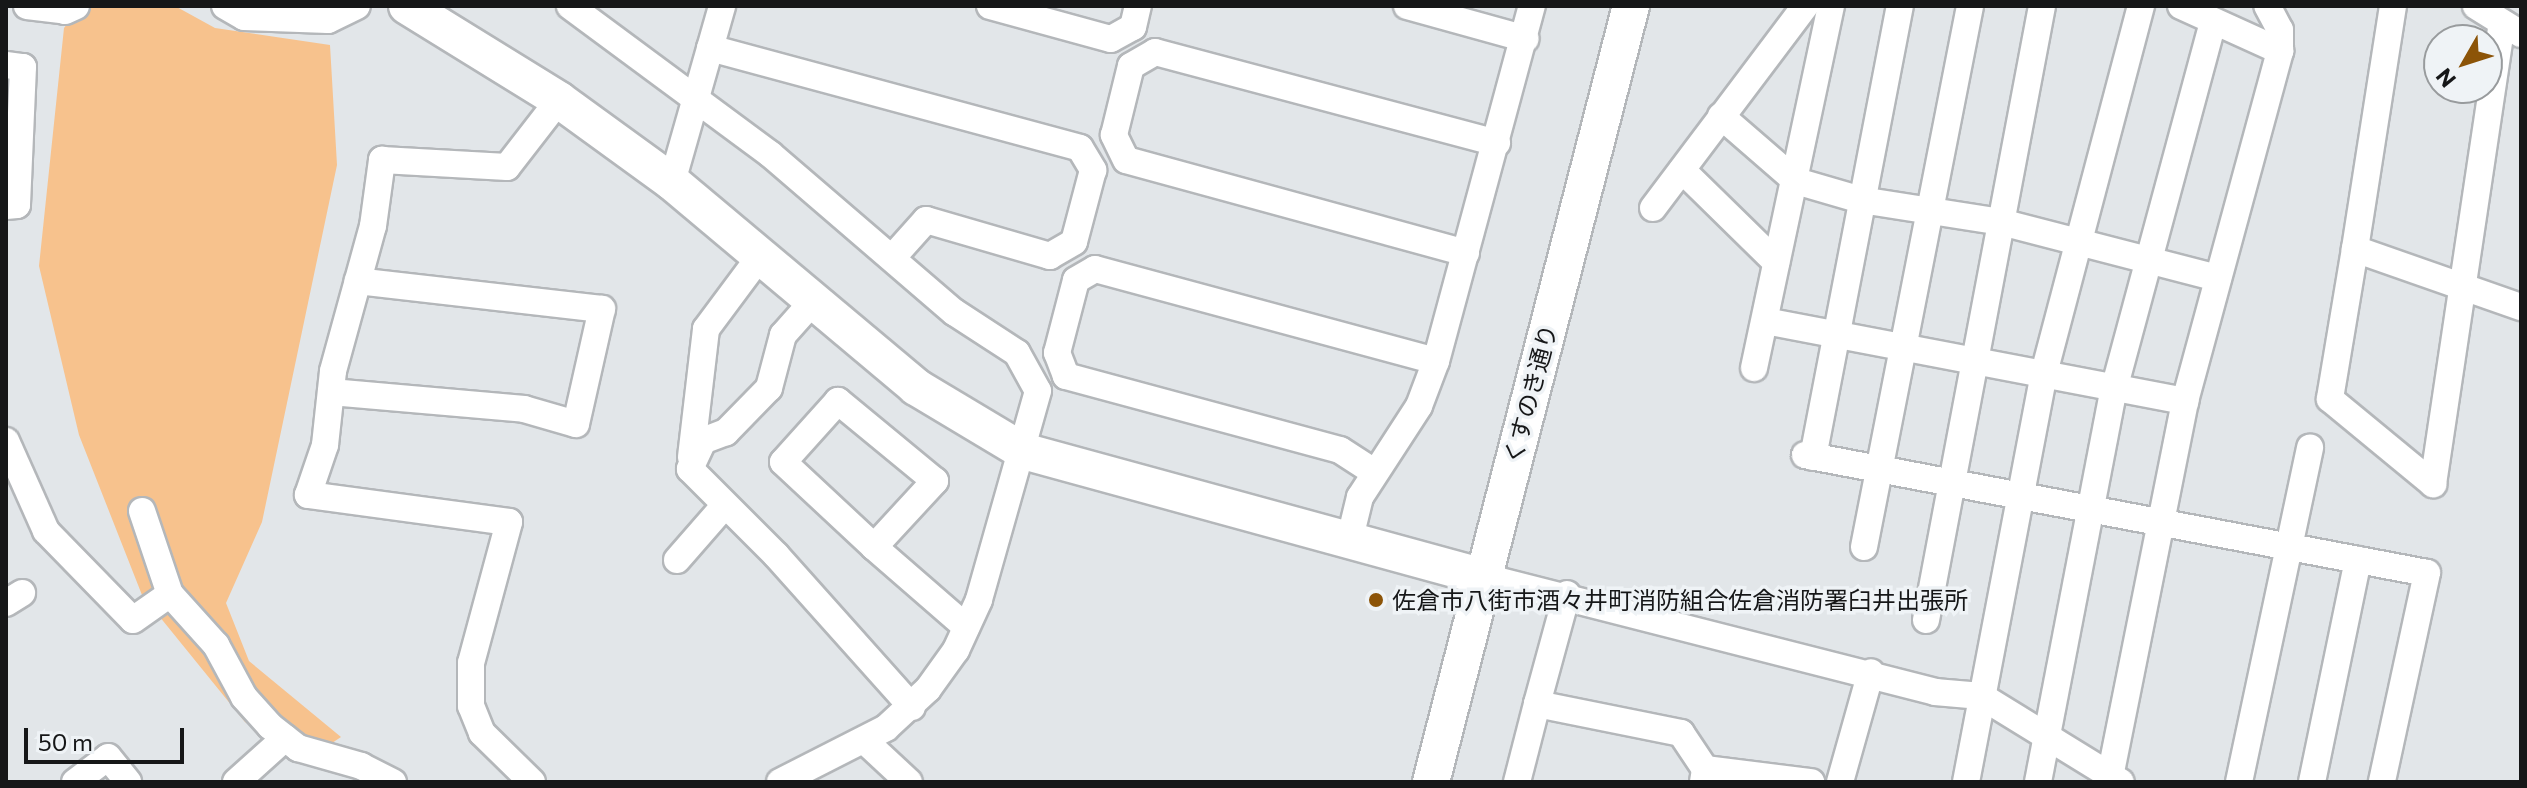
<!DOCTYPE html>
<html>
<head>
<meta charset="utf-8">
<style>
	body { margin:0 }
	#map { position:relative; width:2527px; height:788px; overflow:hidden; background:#e2e6e9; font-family:Commissioner,"Noto Sans JP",sans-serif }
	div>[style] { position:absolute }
	.green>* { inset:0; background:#f7c28d }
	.roads { filter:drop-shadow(2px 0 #b4b7ba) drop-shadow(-2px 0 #b4b7ba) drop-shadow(0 2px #b4b7ba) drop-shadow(0 -2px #b4b7ba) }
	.street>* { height:26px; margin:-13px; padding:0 13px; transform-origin:13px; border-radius:13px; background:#fff }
	.secondary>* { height:36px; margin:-18px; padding:0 18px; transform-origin:18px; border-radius:18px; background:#fff }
	.dots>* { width:22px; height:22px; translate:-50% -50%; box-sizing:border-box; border:4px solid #eff3f6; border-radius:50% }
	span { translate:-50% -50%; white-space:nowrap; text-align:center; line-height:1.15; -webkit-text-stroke:7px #eff3f6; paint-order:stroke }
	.street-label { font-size:24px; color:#161718 }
	.poi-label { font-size:24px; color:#161718 }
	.left { translate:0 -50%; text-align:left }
	.frame { position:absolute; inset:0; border:8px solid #161718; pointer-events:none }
	.north { position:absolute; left:2423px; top:24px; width:80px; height:80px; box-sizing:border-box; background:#eff3f6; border:2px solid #989b9d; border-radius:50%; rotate:231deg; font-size:22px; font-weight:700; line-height:32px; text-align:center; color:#161718 }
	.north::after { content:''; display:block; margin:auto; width:28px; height:36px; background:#8c5408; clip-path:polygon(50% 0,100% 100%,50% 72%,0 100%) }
	.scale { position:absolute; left:24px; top:728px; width:160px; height:36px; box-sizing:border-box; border:4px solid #161718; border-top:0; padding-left:10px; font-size:24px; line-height:28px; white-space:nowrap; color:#161718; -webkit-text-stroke:6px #eff3f6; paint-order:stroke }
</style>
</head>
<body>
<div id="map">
	<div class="green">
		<i style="clip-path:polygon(81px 6px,175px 6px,215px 28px,330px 45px,337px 165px,262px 522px,226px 603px,249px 661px,341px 737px,305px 761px,245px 722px,142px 595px,79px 435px,39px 266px,64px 28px)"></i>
	</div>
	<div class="roads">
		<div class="street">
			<i style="left:27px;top:6px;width:38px;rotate:7deg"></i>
			<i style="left:65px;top:11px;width:12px;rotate:-24deg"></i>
			<i style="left:225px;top:6px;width:22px;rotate:30deg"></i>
			<i style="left:244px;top:17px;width:84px;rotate:2deg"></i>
			<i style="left:328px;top:20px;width:32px;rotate:-26deg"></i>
			<i style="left:570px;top:6px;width:249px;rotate:36.5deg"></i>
			<i style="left:770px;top:154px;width:243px;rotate:40.7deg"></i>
			<i style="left:954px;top:312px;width:75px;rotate:33.1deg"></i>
			<i style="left:1017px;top:353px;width:43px;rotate:61.1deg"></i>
			<i style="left:1038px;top:391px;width:217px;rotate:105.8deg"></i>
			<i style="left:979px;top:600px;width:55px;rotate:114.7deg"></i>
			<i style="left:956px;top:650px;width:48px;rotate:125.7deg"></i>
			<i style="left:928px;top:689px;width:57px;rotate:137.1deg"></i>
			<i style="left:886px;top:728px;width:119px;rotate:153deg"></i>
			<i style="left:990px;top:6px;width:125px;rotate:15.3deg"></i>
			<i style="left:1111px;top:39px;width:25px;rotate:-29deg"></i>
			<i style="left:1133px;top:27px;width:22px;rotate:-77deg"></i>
			<i style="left:1407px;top:6px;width:123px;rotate:15.5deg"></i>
			<i style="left:2181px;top:6px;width:109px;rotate:24.4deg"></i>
			<i style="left:2280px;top:51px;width:21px;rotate:-90deg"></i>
			<i style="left:2280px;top:30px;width:27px;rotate:-118deg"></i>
			<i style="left:2393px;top:6px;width:246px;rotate:98.9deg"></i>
			<i style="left:2355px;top:249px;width:176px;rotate:19.3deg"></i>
			<i style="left:2476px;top:6px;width:53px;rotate:31.9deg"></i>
			<i style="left:710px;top:48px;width:383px;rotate:15.1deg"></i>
			<i style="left:1080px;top:148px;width:26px;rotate:59deg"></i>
			<i style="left:1093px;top:170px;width:74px;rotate:104.8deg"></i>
			<i style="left:1074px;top:242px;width:28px;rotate:150deg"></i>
			<i style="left:1050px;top:256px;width:129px;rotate:-163.8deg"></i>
			<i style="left:926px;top:220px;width:51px;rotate:131.8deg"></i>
			<i style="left:6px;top:65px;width:17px;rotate:7deg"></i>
			<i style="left:23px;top:67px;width:138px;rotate:92.5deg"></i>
			<i style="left:17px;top:205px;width:11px;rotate:175deg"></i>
			<i style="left:1721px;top:116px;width:99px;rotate:40.9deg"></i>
			<i style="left:1796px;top:181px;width:68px;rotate:16.3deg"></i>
			<i style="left:1861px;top:200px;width:142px;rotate:8.9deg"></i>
			<i style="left:2001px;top:222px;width:224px;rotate:14.5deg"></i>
			<i style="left:1682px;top:170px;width:132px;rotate:44.4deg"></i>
			<i style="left:672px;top:182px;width:183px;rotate:-74.1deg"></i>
			<i style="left:1653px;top:208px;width:253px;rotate:-53deg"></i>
			<i style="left:2355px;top:249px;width:152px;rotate:99.5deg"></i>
			<i style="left:2330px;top:399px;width:134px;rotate:39.5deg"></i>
			<i style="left:2433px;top:484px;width:464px;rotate:-81.5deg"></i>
			<i style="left:1466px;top:253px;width:352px;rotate:-164.7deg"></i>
			<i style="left:1126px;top:160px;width:28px;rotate:-116deg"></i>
			<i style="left:1114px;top:135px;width:71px;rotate:-76.2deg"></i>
			<i style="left:1131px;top:66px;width:28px;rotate:-30deg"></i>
			<i style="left:1155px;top:52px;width:354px;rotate:14.9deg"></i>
			<i style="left:815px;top:299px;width:48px;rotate:131.6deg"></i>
			<i style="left:783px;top:335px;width:55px;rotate:104.8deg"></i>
			<i style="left:769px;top:388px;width:62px;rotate:134.3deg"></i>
			<i style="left:726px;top:432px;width:25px;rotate:159deg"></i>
			<i style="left:703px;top:441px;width:31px;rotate:115deg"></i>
			<i style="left:690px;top:469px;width:122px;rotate:45deg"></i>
			<i style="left:776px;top:555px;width:204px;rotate:48.2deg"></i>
			<i style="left:1765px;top:321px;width:428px;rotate:10.8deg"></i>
			<i style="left:1754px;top:368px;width:370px;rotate:-78deg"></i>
			<i style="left:331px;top:392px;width:194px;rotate:5deg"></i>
			<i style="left:524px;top:409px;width:54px;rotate:16.1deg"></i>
			<i style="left:576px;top:424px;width:118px;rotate:-77.3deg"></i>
			<i style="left:602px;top:309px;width:246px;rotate:-173.5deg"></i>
			<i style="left:6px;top:441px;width:98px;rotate:66deg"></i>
			<i style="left:46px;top:531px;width:124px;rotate:45.7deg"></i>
			<i style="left:133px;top:620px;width:45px;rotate:-35.1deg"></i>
			<i style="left:1805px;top:455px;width:633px;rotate:10.74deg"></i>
			<i style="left:2427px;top:573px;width:214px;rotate:102.2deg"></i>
			<i style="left:691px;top:457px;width:129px;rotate:-83.3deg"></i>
			<i style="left:706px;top:329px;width:92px;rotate:-53.4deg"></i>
			<i style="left:1813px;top:457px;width:459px;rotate:-79.1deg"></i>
			<i style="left:1374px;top:472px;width:40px;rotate:-147.1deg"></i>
			<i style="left:1340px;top:450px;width:284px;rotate:-164.9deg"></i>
			<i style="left:1066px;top:376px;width:25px;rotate:-111deg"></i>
			<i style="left:1057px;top:353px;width:75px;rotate:-75.4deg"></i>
			<i style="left:1076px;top:280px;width:22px;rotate:-30deg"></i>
			<i style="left:1095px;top:269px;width:353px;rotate:15.1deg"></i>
			<i style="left:142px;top:511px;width:88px;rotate:71.4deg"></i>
			<i style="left:170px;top:594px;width:69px;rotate:48deg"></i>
			<i style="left:216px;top:645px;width:59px;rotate:61.7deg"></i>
			<i style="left:244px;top:697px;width:39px;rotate:48deg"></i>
			<i style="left:270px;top:726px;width:36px;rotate:38deg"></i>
			<i style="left:298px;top:748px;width:66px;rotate:15.9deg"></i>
			<i style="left:361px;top:766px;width:36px;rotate:27deg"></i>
			<i style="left:1350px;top:538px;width:42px;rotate:-76.3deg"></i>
			<i style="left:1360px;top:497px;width:108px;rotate:-57deg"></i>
			<i style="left:1419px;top:406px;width:48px;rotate:-69.3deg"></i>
			<i style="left:1436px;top:361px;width:368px;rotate:-74.9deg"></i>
			<i style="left:874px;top:547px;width:90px;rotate:-47.3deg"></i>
			<i style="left:935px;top:481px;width:126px;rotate:-140.5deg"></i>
			<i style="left:838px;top:401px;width:82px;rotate:132deg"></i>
			<i style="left:783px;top:462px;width:125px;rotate:43deg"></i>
			<i style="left:874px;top:547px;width:122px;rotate:41deg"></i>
			<i style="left:1864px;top:547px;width:551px;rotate:-78.91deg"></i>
			<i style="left:677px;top:560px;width:73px;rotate:-48.9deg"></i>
			<i style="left:1481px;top:576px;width:469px;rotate:14.3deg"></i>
			<i style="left:1935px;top:692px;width:46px;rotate:5deg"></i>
			<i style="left:1981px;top:696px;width:164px;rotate:31.6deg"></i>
			<i style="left:1567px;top:594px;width:114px;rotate:105.3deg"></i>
			<i style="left:1537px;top:704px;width:147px;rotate:11.4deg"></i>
			<i style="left:1681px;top:733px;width:43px;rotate:56.3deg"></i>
			<i style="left:6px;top:603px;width:19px;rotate:-32deg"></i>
			<i style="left:1926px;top:620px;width:625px;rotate:-79.3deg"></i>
			<i style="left:865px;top:741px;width:60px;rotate:43deg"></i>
			<i style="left:75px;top:782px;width:41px;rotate:-37.1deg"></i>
			<i style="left:108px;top:757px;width:32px;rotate:51deg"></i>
			<i style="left:236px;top:782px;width:66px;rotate:-41.9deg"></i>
			<i style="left:532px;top:782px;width:70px;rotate:-135.6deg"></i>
			<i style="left:482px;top:733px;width:29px;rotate:-112deg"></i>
			<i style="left:471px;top:706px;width:43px;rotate:-90deg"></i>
			<i style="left:471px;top:663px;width:146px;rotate:-74.9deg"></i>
			<i style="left:509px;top:522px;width:203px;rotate:-172.3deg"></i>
			<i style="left:308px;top:495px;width:53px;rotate:-71.2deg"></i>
			<i style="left:325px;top:445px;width:74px;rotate:-83.8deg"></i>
			<i style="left:333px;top:371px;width:150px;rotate:-74.6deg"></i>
			<i style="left:373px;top:226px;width:67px;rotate:-82.2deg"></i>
			<i style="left:382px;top:160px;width:125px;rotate:3.2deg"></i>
			<i style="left:507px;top:167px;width:85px;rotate:-52.2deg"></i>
			<i style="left:1517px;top:782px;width:81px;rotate:-75.6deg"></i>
			<i style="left:1703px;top:782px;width:13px;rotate:-81deg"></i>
			<i style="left:1705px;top:769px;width:107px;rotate:7deg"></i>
			<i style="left:1840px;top:782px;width:114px;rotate:-74.3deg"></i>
			<i style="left:1966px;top:782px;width:416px;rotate:-79.2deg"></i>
			<i style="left:2044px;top:373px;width:380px;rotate:-75.2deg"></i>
			<i style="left:2038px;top:782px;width:400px;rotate:-79.1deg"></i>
			<i style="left:2114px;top:389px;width:380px;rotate:-74.9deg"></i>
			<i style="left:2109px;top:782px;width:389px;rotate:-78.7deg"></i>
			<i style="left:2185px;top:401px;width:363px;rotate:-74.8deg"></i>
			<i style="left:2239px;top:782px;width:342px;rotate:-78deg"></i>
			<i style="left:2312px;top:782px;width:227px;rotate:-78.3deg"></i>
		</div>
		<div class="secondary">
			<i style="left:407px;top:6px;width:179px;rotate:31.7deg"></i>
			<i style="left:559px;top:100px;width:140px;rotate:36deg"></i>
			<i style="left:672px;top:182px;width:319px;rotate:40deg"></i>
			<i style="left:916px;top:387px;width:125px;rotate:30.9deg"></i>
			<i style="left:1023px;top:451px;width:475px;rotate:15.3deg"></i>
			<i style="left:1431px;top:782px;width:801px;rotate:-75.55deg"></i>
		</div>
	</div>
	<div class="dots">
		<i style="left:1376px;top:600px;background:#8c5408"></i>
	</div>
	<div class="street-label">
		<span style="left:1530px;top:394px;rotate:-75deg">くすのき通り</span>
	</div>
	<div class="poi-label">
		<span class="left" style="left:1392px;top:600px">佐倉市八街市酒々井町消防組合佐倉消防署臼井出張所</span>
	</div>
	<div class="frame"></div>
	<div class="north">N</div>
	<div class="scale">50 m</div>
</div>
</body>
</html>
